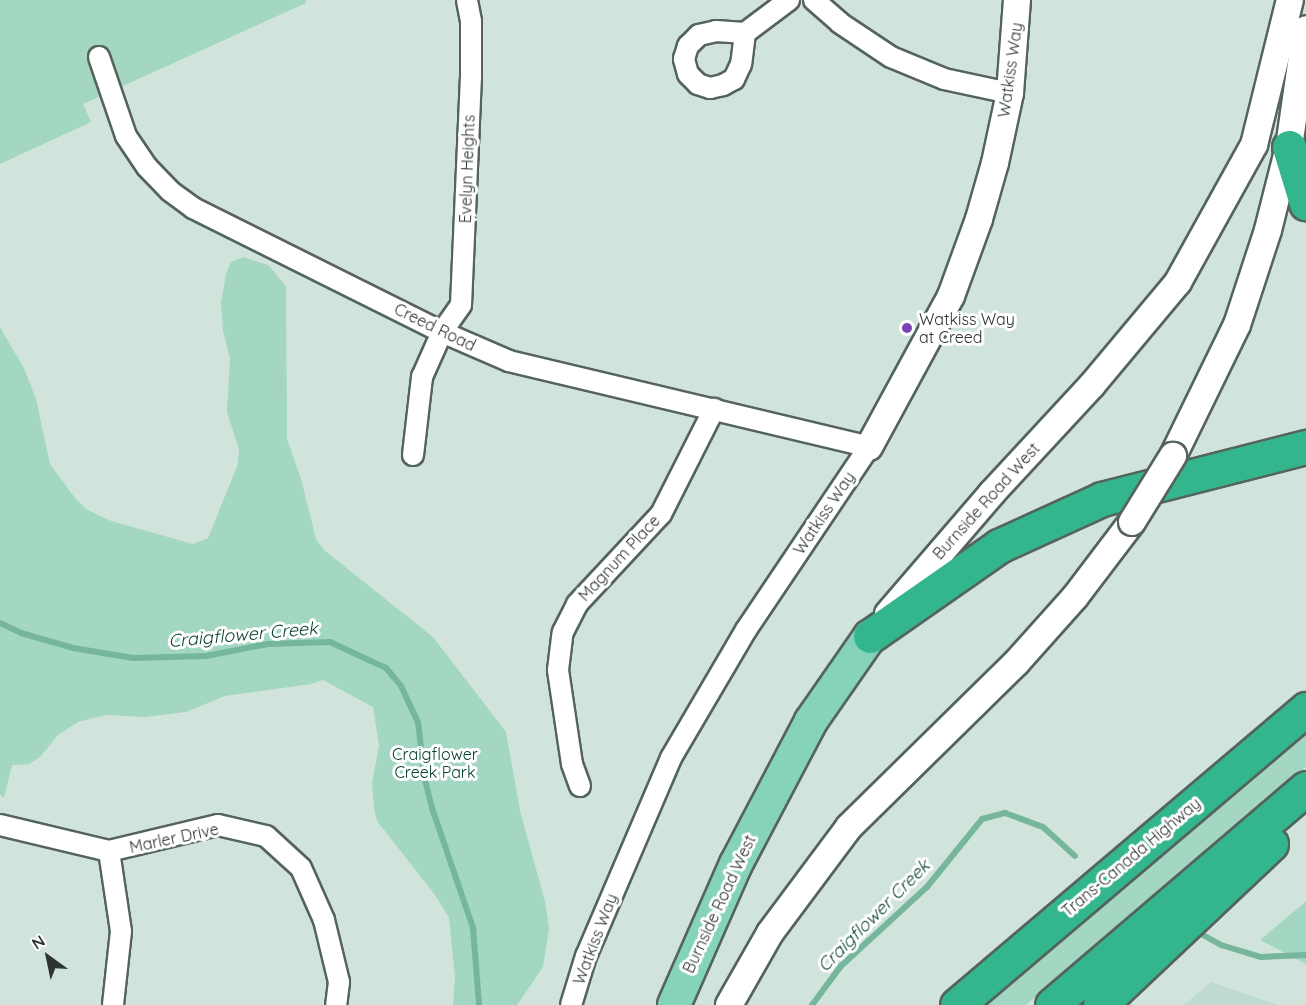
<!DOCTYPE html>
<html>
<head>
<meta charset="utf-8">
<style>
	body { margin:0 }
	#map { position:relative; width:1306px; height:1005px; overflow:hidden; background:#d1e4db; font-family:Quicksand,sans-serif }
	div>[style] { position:absolute }
	.built>* { inset:0; background:#bfdacf }
	.green>* { inset:0; background:#a3d7c2 }
	.stream>* { height:6px; margin:-3px; padding:0 3px; transform-origin:3px; border-radius:3px; background:#76b69d }
	.roads { filter:drop-shadow(2px 0 #54645d) drop-shadow(-2px 0 #54645d) drop-shadow(0 2px #54645d) drop-shadow(0 -2px #54645d) }
	.minor>* { height:20px; margin:-10px; padding:0 10px; transform-origin:10px; border-radius:10px; background:#fff }
	.tertiary>* { height:26px; margin:-13px; padding:0 13px; transform-origin:13px; border-radius:13px; background:#fff }
	.primary>* { height:32px; margin:-16px; padding:0 16px; transform-origin:16px; border-radius:16px; background:#85d3bb }
	.motorway>* { height:33px; margin:-16.5px; padding:0 16.5px; transform-origin:16.5px; border-radius:16.5px; background:#33b68e }
	.bridges { filter:drop-shadow(2px 0 #54645d) drop-shadow(-2px 0 #54645d) drop-shadow(0 2px #54645d) drop-shadow(0 -2px #54645d) }
	.tertiary-bridge>* { height:26px; margin:-13px; padding:0 13px; transform-origin:13px; border-radius:13px; background:#fff }
	.dots>* { width:16px; height:16px; translate:-50% -50%; box-sizing:border-box; border:3px solid #fff; border-radius:50% }
	span { translate:-50% -50%; white-space:nowrap; text-align:center; line-height:1.15; -webkit-text-stroke:6px #fff; paint-order:stroke }
	.street-label { font-size:16px; color:#2d3431 }
	.poi-label { font-size:16px; color:#2d3431 }
	.left { translate:0 -50%; text-align:left }
	.park-label { font-size:16px; color:#084130 }
	.water-label { font-size:18px; color:#0d4433; font-style:italic }
	.north { position:absolute; left:18px; top:927px; width:60px; height:60px; -webkit-text-stroke:4px #fff; paint-order:stroke; rotate:327deg; font-size:16px; font-weight:700; line-height:24px; text-align:center; color:#2d3431 }
	.north::after { content:''; display:block; margin:auto; width:21px; height:27px; background:#2d3431; clip-path:polygon(50% 0,100% 100%,50% 72%,0 100%) }
</style>
</head>
<body>
<div id="map">
	<div class="built">
		<i style="clip-path:polygon(1212px 982px,1277px 1005px,1183px 1005px)"></i>
	</div>
	<div class="green">
		<i style="clip-path:polygon(0 0,306px 0,306px 3px,83px 104px,91px 122px,0 164px)"></i>
		<i style="clip-path:polygon(243px 257px,268px 265px,286px 286px,287px 439px,301px 479px,316px 539px,324px 550px,433px 637px,506px 732px,521px 815px,545px 901px,549px 929px,543px 967px,517px 1005px,453px 1005px,455px 977px,449px 918px,435px 895px,377px 821px,374px 808px,372px 783px,379px 745px,373px 707px,323px 680px,311px 684px,225px 696px,186px 712px,145px 717px,106px 715px,78px 722px,58px 735px,40px 757px,29px 764px,12px 765px,4px 798px,0 795px,0 327px,24px 368px,36px 399px,50px 464px,75px 498px,86px 509px,111px 521px,193px 544px,208px 538px,238px 464px,239px 449px,227px 412px,230px 358px,223px 331px,221px 303px,226px 274px,231px 262px)"></i>
		<i style="clip-path:polygon(1306px 731px,1306px 767px,1026px 1005px,983px 1005px)"></i>
		<i style="clip-path:polygon(1306px 901px,1306px 964px,1260px 940px)"></i>
	</div>
	<div class="stream">
		<i style="left:0;top:623px;width:23px;rotate:25deg"></i>
		<i style="left:21px;top:633px;width:54px;rotate:16.1deg"></i>
		<i style="left:73px;top:648px;width:61px;rotate:9.5deg"></i>
		<i style="left:133px;top:658px;width:73px;rotate:-1.6deg"></i>
		<i style="left:206px;top:656px;width:63px;rotate:-11deg"></i>
		<i style="left:268px;top:644px;width:62px;rotate:-1.8deg"></i>
		<i style="left:330px;top:642px;width:62px;rotate:24.9deg"></i>
		<i style="left:386px;top:668px;width:23px;rotate:50deg"></i>
		<i style="left:401px;top:686px;width:40px;rotate:65deg"></i>
		<i style="left:418px;top:722px;width:58px;rotate:83.1deg"></i>
		<i style="left:425px;top:780px;width:29px;rotate:76deg"></i>
		<i style="left:432px;top:808px;width:127px;rotate:71.1deg"></i>
		<i style="left:473px;top:928px;width:77px;rotate:85.5deg"></i>
		<i style="left:1203px;top:935px;width:21px;rotate:29deg"></i>
		<i style="left:1221px;top:945px;width:42px;rotate:16.7deg"></i>
		<i style="left:1261px;top:957px;width:45px;rotate:-2.5deg"></i>
		<i style="left:812px;top:1005px;width:49px;rotate:-53.4deg"></i>
		<i style="left:841px;top:966px;width:117px;rotate:-42.6deg"></i>
		<i style="left:927px;top:887px;width:87px;rotate:-51deg"></i>
		<i style="left:982px;top:819px;width:24px;rotate:-15deg"></i>
		<i style="left:1005px;top:813px;width:40px;rotate:20.2deg"></i>
		<i style="left:1043px;top:827px;width:43px;rotate:42.2deg"></i>
	</div>
	<div class="roads">
		<div class="minor">
			<i style="left:814px;top:0;width:35px;rotate:41deg"></i>
			<i style="left:840px;top:23px;width:61px;rotate:33.7deg"></i>
			<i style="left:891px;top:57px;width:57px;rotate:22.5deg"></i>
			<i style="left:944px;top:79px;width:67px;rotate:12deg"></i>
			<i style="left:745px;top:33px;width:31px;rotate:97deg"></i>
			<i style="left:741px;top:64px;width:17px;rotate:115deg"></i>
			<i style="left:734px;top:79px;width:13px;rotate:151deg"></i>
			<i style="left:723px;top:85px;width:13px;rotate:167deg"></i>
			<i style="left:710px;top:88px;width:13px;rotate:-162deg"></i>
			<i style="left:698px;top:84px;width:14px;rotate:-135deg"></i>
			<i style="left:688px;top:74px;width:16px;rotate:-105deg"></i>
			<i style="left:684px;top:59px;width:14px;rotate:-73deg"></i>
			<i style="left:688px;top:46px;width:16px;rotate:-45deg"></i>
			<i style="left:699px;top:35px;width:17px;rotate:-13deg"></i>
			<i style="left:716px;top:31px;width:29px;rotate:4deg"></i>
			<i style="left:745px;top:33px;width:55px;rotate:-36.9deg"></i>
			<i style="left:99px;top:57px;width:83px;rotate:71.1deg"></i>
			<i style="left:126px;top:136px;width:37px;rotate:56deg"></i>
			<i style="left:147px;top:167px;width:33px;rotate:46deg"></i>
			<i style="left:170px;top:191px;width:29px;rotate:36deg"></i>
			<i style="left:193px;top:208px;width:278px;rotate:26.5deg"></i>
			<i style="left:442px;top:332px;width:73px;rotate:23.4deg"></i>
			<i style="left:509px;top:361px;width:370px;rotate:13.4deg"></i>
			<i style="left:869px;top:447px;width:220px;rotate:123.9deg"></i>
			<i style="left:746px;top:630px;width:148px;rotate:120.4deg"></i>
			<i style="left:671px;top:758px;width:215px;rotate:113.2deg"></i>
			<i style="left:586px;top:956px;width:51px;rotate:107deg"></i>
			<i style="left:413px;top:455px;width:79px;rotate:-83.4deg"></i>
			<i style="left:422px;top:377px;width:49px;rotate:-66deg"></i>
			<i style="left:442px;top:332px;width:33px;rotate:-55deg"></i>
			<i style="left:461px;top:305px;width:227px;rotate:-87.5deg"></i>
			<i style="left:471px;top:78px;width:57px;rotate:-90deg"></i>
			<i style="left:471px;top:21px;width:21px;rotate:-101deg"></i>
			<i style="left:580px;top:786px;width:23px;rotate:-110deg"></i>
			<i style="left:572px;top:764px;width:95px;rotate:-98.5deg"></i>
			<i style="left:558px;top:670px;width:38px;rotate:-83deg"></i>
			<i style="left:563px;top:632px;width:31px;rotate:-63deg"></i>
			<i style="left:577px;top:604px;width:123px;rotate:-47deg"></i>
			<i style="left:661px;top:514px;width:118px;rotate:-63.2deg"></i>
			<i style="left:0;top:825px;width:112px;rotate:13.4deg"></i>
			<i style="left:109px;top:851px;width:112px;rotate:-13.4deg"></i>
			<i style="left:218px;top:825px;width:49px;rotate:12.9deg"></i>
			<i style="left:266px;top:836px;width:47px;rotate:42.4deg"></i>
			<i style="left:301px;top:868px;width:57px;rotate:66.1deg"></i>
			<i style="left:324px;top:920px;width:64px;rotate:76.4deg"></i>
			<i style="left:339px;top:982px;width:23px;rotate:97deg"></i>
			<i style="left:109px;top:851px;width:81px;rotate:81.5deg"></i>
			<i style="left:121px;top:931px;width:74px;rotate:96.2deg"></i>
		</div>
		<div class="tertiary">
			<i style="left:869px;top:447px;width:172px;rotate:-61.5deg"></i>
			<i style="left:951px;top:296px;width:82px;rotate:-70deg"></i>
			<i style="left:979px;top:219px;width:58px;rotate:-74.1deg"></i>
			<i style="left:995px;top:163px;width:72px;rotate:-77.9deg"></i>
			<i style="left:1010px;top:93px;width:93px;rotate:-85.7deg"></i>
			<i style="left:1173px;top:456px;width:146px;rotate:-64deg"></i>
			<i style="left:1237px;top:325px;width:100px;rotate:-71.9deg"></i>
			<i style="left:1268px;top:230px;width:86px;rotate:-75.8deg"></i>
			<i style="left:1289px;top:147px;width:119px;rotate:-81.8deg"></i>
			<i style="left:888px;top:614px;width:160px;rotate:-49.3deg"></i>
			<i style="left:992px;top:493px;width:147px;rotate:-47.2deg"></i>
			<i style="left:1092px;top:385px;width:134px;rotate:-50.1deg"></i>
			<i style="left:1178px;top:282px;width:157px;rotate:-61deg"></i>
			<i style="left:1254px;top:145px;width:149px;rotate:-76.1deg"></i>
			<i style="left:729px;top:1005px;width:83px;rotate:-60.3deg"></i>
			<i style="left:770px;top:933px;width:132px;rotate:-53.3deg"></i>
			<i style="left:849px;top:827px;width:234px;rotate:-44.5deg"></i>
			<i style="left:1016px;top:663px;width:89px;rotate:-48.2deg"></i>
			<i style="left:1075px;top:597px;width:94px;rotate:-52.8deg"></i>
		</div>
		<div class="primary">
			<i style="left:674px;top:1005px;width:154px;rotate:-66.3deg"></i>
			<i style="left:736px;top:864px;width:161px;rotate:-62.3deg"></i>
			<i style="left:811px;top:721px;width:103px;rotate:-55.2deg"></i>
		</div>
		<div class="motorway">
			<i style="left:1289px;top:147px;width:59px;rotate:73.1deg"></i>
			<i style="left:870px;top:636px;width:157px;rotate:-34.9deg"></i>
			<i style="left:999px;top:546px;width:113px;rotate:-24.5deg"></i>
			<i style="left:1102px;top:499px;width:211px;rotate:-14.3deg"></i>
			<i style="left:957px;top:1005px;width:458px;rotate:-40.3deg"></i>
			<i style="left:1052px;top:1005px;width:334px;rotate:-40.5deg"></i>
			<i style="left:1100px;top:1005px;width:235px;rotate:-43.3deg"></i>
		</div>
	</div>
	<div class="bridges">
		<div class="tertiary-bridge">
			<i style="left:1132px;top:522px;width:78px;rotate:-58.2deg"></i>
		</div>
	</div>
	<div class="dots">
		<i style="left:907px;top:328px;background:#7c41b7"></i>
	</div>
	<div class="street-label">
		<span style="left:1010px;top:70px;rotate:-82deg">Watkiss Way</span>
		<span style="left:467px;top:169px;rotate:-88deg">Evelyn Heights</span>
		<span style="left:435px;top:327px;rotate:26deg">Creed Road</span>
		<span style="left:986px;top:501px;rotate:-48deg">Burnside Road West</span>
		<span style="left:824px;top:513px;rotate:-56deg">Watkiss Way</span>
		<span style="left:619px;top:558px;rotate:-47deg">Magnum Place</span>
		<span style="left:174px;top:838px;rotate:-12deg">Marler Drive</span>
		<span style="left:1131px;top:857px;rotate:-40deg">Trans-Canada Highway</span>
		<span style="left:719px;top:904px;rotate:-65deg">Burnside Road West</span>
		<span style="left:595px;top:939px;rotate:-69deg">Watkiss Way</span>
	</div>
	<div class="poi-label">
		<span class="left" style="left:919px;top:328px">Watkiss Way<br>at Creed</span>
	</div>
	<div class="park-label">
		<span style="left:435px;top:763px">Craigflower<br>Creek Park</span>
	</div>
	<div class="water-label">
		<span style="left:243px;top:635px;rotate:-5deg">Craigflower Creek</span>
		<span style="left:874px;top:916px;rotate:-45deg">Craigflower Creek</span>
	</div>
	<div class="north">N</div>
</div>
</body>
</html>
